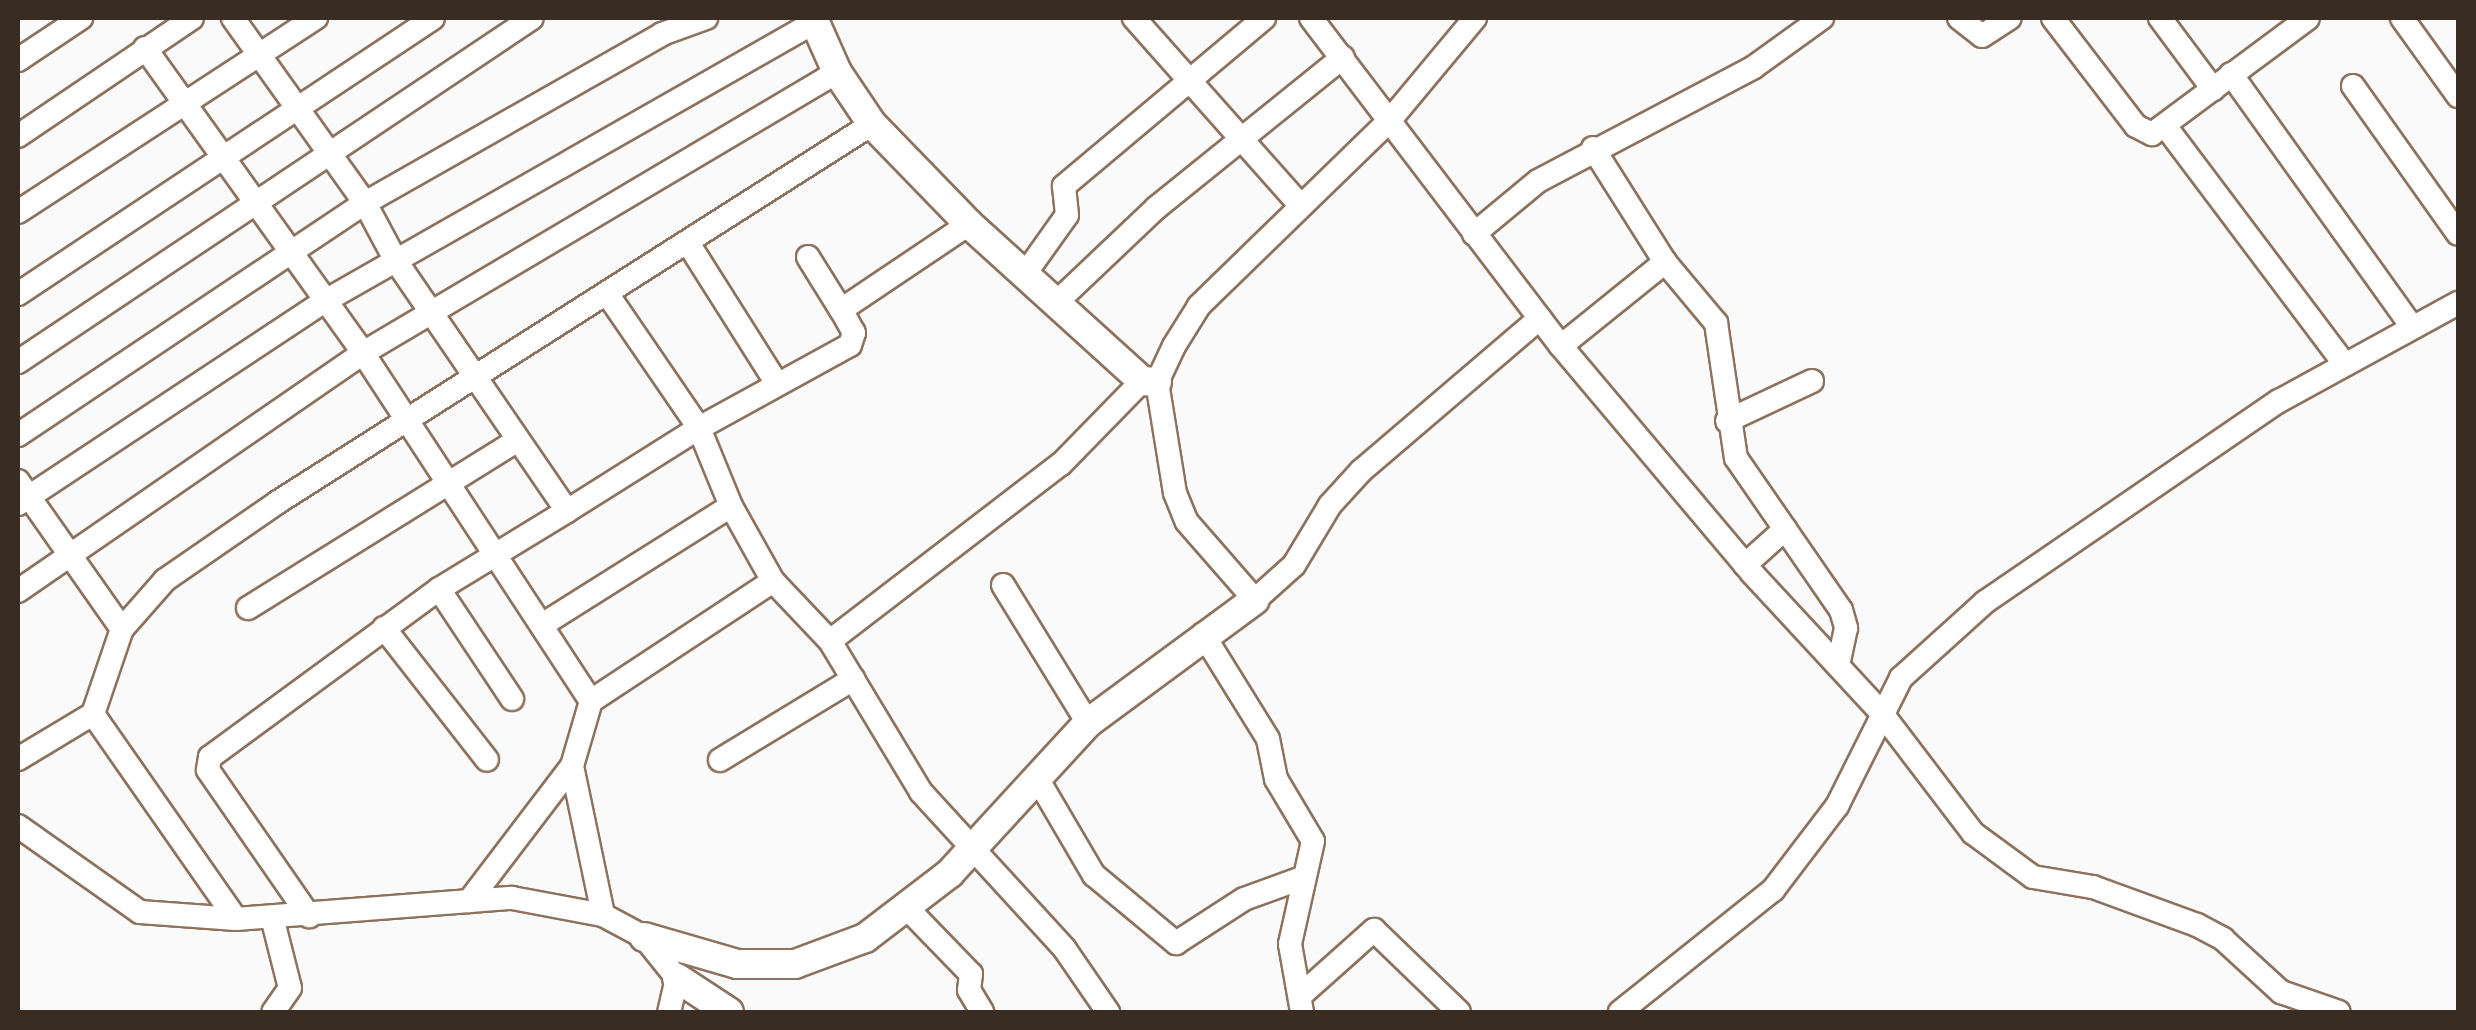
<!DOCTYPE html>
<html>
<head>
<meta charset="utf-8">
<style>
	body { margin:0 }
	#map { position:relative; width:2476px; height:1030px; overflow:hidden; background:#fafafa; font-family:"Golos Text",sans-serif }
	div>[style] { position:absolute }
	.roads { filter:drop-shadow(2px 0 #8d725d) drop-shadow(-2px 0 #8d725d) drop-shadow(0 2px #8d725d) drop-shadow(0 -2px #8d725d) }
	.minor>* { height:22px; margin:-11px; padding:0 11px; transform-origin:11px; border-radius:11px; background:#fff }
	.tertiary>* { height:28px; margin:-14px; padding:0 14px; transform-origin:14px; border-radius:14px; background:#fff }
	span { translate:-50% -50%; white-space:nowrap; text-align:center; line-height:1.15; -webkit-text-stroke:10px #fff; paint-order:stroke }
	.frame { position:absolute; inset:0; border:20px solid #382c23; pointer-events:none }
</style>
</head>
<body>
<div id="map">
	<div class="roads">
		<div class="minor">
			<i style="left:233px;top:18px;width:227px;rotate:54.5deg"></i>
			<i style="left:365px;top:203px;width:66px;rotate:61.9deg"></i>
			<i style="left:396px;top:261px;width:303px;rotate:55.6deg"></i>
			<i style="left:567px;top:511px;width:150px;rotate:148.6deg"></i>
			<i style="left:439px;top:589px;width:284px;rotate:143.7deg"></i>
			<i style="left:210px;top:757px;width:13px;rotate:99deg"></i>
			<i style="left:208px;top:770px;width:178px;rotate:55.3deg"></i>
			<i style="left:1134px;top:18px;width:250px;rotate:48.4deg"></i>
			<i style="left:1311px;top:18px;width:412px;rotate:52.7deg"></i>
			<i style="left:1561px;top:346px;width:297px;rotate:49.9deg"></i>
			<i style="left:1752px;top:573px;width:188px;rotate:47.2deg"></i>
			<i style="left:1880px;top:711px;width:153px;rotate:52.7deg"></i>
			<i style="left:1973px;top:833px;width:74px;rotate:36.3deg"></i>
			<i style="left:2033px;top:877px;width:61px;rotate:9.5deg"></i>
			<i style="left:2093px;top:887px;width:111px;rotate:20.1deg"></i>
			<i style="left:2197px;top:925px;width:30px;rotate:28deg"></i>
			<i style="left:2223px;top:939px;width:79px;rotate:42.4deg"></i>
			<i style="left:2281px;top:992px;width:61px;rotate:19deg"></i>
			<i style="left:1475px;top:18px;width:133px;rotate:129.8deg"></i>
			<i style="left:1390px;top:120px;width:267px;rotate:135.8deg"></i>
			<i style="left:1199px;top:306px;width:47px;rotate:122deg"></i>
			<i style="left:1174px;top:346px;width:40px;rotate:115deg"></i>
			<i style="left:1157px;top:382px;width:112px;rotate:80.8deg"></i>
			<i style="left:1175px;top:493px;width:31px;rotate:68deg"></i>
			<i style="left:1187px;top:522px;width:103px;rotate:48.9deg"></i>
			<i style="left:1255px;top:600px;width:52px;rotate:-41.9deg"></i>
			<i style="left:1294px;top:565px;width:70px;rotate:-59deg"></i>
			<i style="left:1330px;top:505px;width:46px;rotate:-47.6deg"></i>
			<i style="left:1361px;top:471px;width:235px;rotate:-40.5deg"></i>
			<i style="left:1959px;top:18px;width:29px;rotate:38deg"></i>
			<i style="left:1982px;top:36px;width:33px;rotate:-33deg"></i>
			<i style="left:2053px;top:18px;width:136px;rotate:52.5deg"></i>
			<i style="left:2136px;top:126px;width:18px;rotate:27deg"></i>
			<i style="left:2152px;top:134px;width:194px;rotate:-36.6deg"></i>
			<i style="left:2160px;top:18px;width:89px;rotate:53.3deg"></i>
			<i style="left:2402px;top:18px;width:96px;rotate:54.3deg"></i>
			<i style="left:145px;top:48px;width:375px;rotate:54.4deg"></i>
			<i style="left:363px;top:353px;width:416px;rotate:56.8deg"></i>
			<i style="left:591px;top:701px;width:68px;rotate:106.3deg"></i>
			<i style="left:572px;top:766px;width:170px;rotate:127.3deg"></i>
			<i style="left:18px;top:60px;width:76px;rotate:-33.7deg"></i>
			<i style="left:2231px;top:74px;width:311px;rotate:54.4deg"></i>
			<i style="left:2353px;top:86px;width:181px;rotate:54.6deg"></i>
			<i style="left:2166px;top:127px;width:294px;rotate:53deg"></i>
			<i style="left:18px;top:136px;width:210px;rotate:-34.1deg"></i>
			<i style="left:1593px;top:148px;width:135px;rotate:57.7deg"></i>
			<i style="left:1665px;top:262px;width:80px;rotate:50.1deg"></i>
			<i style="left:1716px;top:323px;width:136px;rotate:81.6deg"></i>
			<i style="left:1736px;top:458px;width:185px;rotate:55.4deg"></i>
			<i style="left:1841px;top:610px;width:19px;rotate:74deg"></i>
			<i style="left:1846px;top:628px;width:38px;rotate:102deg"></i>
			<i style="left:18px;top:212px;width:356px;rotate:-33.1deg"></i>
			<i style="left:1474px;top:234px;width:83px;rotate:-39.6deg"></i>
			<i style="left:1538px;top:181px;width:244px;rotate:-27.8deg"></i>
			<i style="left:1754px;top:67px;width:84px;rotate:-35.8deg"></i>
			<i style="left:688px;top:243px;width:165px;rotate:57.7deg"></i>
			<i style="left:808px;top:257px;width:62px;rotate:58.1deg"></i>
			<i style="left:1025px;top:274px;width:72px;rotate:-54.6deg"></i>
			<i style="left:1067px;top:215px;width:29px;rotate:-96deg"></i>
			<i style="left:1064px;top:186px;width:261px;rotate:-40deg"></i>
			<i style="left:18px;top:294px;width:498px;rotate:-33.6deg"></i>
			<i style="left:608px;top:295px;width:161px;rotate:55.6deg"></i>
			<i style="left:699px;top:428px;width:172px;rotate:-28.8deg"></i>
			<i style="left:850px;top:345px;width:13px;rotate:-72deg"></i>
			<i style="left:854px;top:333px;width:26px;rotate:-119deg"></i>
			<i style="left:841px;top:310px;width:154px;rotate:-33.9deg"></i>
			<i style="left:1057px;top:302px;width:137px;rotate:-43.5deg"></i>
			<i style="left:1156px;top:208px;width:240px;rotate:-38.9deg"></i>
			<i style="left:1561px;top:346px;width:134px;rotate:-38.9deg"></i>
			<i style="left:18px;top:362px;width:618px;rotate:-33.79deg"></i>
			<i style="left:1727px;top:421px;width:94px;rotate:-25.2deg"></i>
			<i style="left:18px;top:435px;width:417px;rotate:-33.8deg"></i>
			<i style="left:365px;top:203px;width:342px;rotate:-29.6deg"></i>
			<i style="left:662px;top:34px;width:47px;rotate:-20deg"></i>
			<i style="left:18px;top:481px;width:181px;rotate:54.9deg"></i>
			<i style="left:18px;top:504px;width:368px;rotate:-33.5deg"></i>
			<i style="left:325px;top:301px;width:564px;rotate:-29.66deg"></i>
			<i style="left:567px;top:511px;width:156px;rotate:-32.2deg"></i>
			<i style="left:699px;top:428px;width:84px;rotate:67.7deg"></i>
			<i style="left:731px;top:506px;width:86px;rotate:60.8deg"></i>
			<i style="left:773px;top:581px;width:218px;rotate:146.6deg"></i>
			<i style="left:1745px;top:565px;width:54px;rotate:-42deg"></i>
			<i style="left:773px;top:581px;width:83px;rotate:46.5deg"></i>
			<i style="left:830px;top:641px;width:176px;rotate:58.9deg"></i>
			<i style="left:921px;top:792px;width:212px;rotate:47.5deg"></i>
			<i style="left:1064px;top:948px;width:78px;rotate:55.5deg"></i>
			<i style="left:1003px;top:585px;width:162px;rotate:58.4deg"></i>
			<i style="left:439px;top:589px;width:132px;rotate:56.4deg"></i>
			<i style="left:18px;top:591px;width:419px;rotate:-34.6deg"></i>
			<i style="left:363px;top:353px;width:551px;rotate:-30.66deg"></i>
			<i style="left:248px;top:608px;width:318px;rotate:-31.9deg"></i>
			<i style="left:542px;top:625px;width:223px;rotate:-32.2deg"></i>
			<i style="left:384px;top:628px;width:167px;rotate:52deg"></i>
			<i style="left:1203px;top:634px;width:123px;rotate:58.2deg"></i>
			<i style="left:1268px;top:739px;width:41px;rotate:78.7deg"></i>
			<i style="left:1276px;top:779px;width:72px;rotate:59.2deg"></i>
			<i style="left:1313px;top:841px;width:106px;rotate:102.6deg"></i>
			<i style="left:1290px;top:944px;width:69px;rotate:80deg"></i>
			<i style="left:830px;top:641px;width:291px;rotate:-37.5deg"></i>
			<i style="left:1061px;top:464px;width:116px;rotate:-45.7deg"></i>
			<i style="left:18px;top:759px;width:87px;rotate:-31deg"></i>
			<i style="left:720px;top:760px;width:156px;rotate:-31.3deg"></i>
			<i style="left:572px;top:766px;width:152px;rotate:78.2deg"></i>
			<i style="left:1037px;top:778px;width:113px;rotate:59.6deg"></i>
			<i style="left:1094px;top:875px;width:107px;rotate:39.7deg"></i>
			<i style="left:1176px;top:943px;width:81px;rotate:-32.9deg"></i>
			<i style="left:1244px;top:899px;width:62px;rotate:-19.9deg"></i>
			<i style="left:18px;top:826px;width:149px;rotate:35.2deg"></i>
			<i style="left:140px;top:912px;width:96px;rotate:4.2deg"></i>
			<i style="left:236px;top:919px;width:277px;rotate:-4.4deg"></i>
			<i style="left:512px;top:898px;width:93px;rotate:10.6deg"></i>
			<i style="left:603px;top:915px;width:47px;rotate:28.2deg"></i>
			<i style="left:644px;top:937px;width:53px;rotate:51.2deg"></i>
			<i style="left:677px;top:978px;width:35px;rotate:103deg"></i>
			<i style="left:907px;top:908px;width:92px;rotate:45.9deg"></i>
			<i style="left:971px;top:974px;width:16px;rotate:97deg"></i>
			<i style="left:969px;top:990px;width:26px;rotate:59deg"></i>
			<i style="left:272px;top:917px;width:73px;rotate:75.8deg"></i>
			<i style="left:290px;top:988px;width:29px;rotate:125deg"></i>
			<i style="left:236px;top:919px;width:250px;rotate:-124.9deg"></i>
			<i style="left:93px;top:714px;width:90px;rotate:-71.2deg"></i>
			<i style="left:122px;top:629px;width:65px;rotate:-48.7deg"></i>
			<i style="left:165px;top:580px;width:137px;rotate:-34.6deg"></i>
			<i style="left:278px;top:502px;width:704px;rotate:-32.47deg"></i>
			<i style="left:1301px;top:995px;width:98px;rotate:-41.7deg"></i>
			<i style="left:1374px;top:930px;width:118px;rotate:44deg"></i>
			<i style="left:1620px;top:1012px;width:196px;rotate:-38.6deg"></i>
			<i style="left:1773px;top:890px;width:106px;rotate:-52.7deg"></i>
			<i style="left:1837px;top:806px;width:143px;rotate:-63.4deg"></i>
			<i style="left:1901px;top:678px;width:113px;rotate:-42.1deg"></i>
			<i style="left:1985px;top:602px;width:356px;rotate:-34.4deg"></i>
			<i style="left:2279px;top:401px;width:204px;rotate:-28.7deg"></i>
		</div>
		<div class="tertiary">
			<i style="left:813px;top:18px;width:59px;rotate:66deg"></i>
			<i style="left:837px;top:72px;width:63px;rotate:56.1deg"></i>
			<i style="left:872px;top:124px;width:139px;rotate:45.9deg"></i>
			<i style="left:969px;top:224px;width:234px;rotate:42.2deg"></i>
			<i style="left:1142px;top:381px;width:15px;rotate:4deg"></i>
			<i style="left:644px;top:937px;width:97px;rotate:16.2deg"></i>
			<i style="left:737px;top:964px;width:58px"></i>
			<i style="left:795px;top:964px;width:75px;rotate:-20.4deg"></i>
			<i style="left:865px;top:938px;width:107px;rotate:-37.4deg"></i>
			<i style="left:950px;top:873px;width:204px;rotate:-47.4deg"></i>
			<i style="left:1088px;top:723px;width:207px;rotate:-36.4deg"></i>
			<i style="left:677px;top:978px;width:62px;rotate:33.2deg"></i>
		</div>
	</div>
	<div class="frame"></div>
</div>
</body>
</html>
